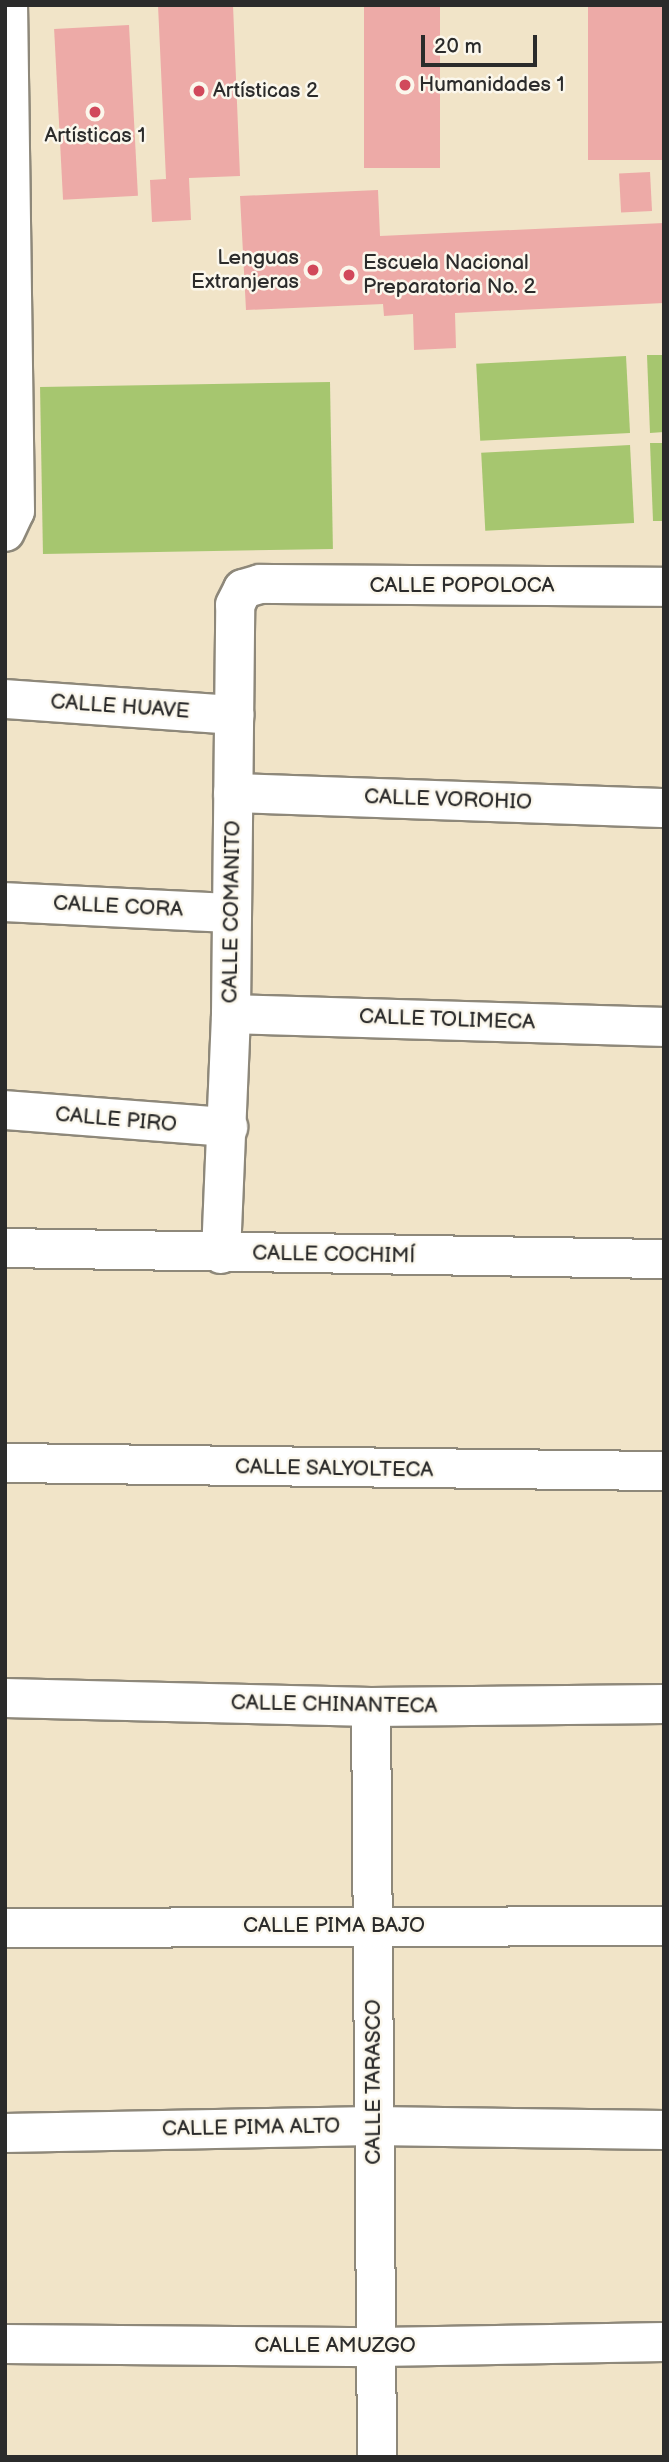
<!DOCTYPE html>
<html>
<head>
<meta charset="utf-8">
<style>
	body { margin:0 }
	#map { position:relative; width:669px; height:2462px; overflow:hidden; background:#f1e4c8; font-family:"Balsamiq Sans",sans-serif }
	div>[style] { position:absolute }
	.green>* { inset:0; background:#a6c66f; transform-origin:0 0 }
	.building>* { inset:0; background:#edaaa7; transform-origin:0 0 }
	.roads { filter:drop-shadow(2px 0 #8e887a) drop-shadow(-2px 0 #8e887a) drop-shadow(0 2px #8e887a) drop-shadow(0 -2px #8e887a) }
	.street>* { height:38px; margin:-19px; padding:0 19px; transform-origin:19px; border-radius:19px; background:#fff }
	.dots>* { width:19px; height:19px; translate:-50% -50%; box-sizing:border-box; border:4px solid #fbf7ec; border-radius:50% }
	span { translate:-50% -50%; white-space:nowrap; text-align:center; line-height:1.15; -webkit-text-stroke:5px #fbf7ec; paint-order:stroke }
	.poi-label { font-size:21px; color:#2b2b2b }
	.left { translate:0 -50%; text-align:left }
	.right { translate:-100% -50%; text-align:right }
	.street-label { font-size:21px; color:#2b2b2b }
	.frame { position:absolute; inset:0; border:7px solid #2b2b2b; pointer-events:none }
	.scale { position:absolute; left:421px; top:35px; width:116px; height:32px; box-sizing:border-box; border:4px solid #2b2b2b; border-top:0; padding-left:9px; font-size:21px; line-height:24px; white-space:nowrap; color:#2b2b2b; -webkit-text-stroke:5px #fbf7ec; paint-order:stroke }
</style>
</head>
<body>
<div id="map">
	<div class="green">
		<i style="clip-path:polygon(647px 355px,664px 355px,664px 432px,650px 433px)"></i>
		<i style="left:626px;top:356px;width:77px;height:150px;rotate:87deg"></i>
		<i style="left:330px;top:382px;width:167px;height:290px;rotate:89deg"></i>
		<i style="clip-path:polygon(650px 443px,664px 443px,664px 521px,653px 521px)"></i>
		<i style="left:630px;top:445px;width:78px;height:149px;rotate:87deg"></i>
	</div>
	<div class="building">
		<i style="clip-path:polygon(158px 5px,233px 5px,240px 176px,189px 178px,191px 220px,152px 222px,150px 180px,166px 179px)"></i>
		<i style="left:364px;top:5px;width:76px;height:163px"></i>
		<i style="left:588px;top:5px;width:76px;height:155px"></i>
		<i style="left:129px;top:25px;width:171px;height:75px;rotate:87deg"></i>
		<i style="left:650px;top:172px;width:39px;height:31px;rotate:87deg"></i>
		<i style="clip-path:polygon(378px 190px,380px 236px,664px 223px,664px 303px,455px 313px,456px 348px,414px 350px,413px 314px,384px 316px,383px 304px,246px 310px,240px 196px)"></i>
	</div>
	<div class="roads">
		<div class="street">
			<i style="left:5px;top:532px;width:23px;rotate:-65deg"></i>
			<i style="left:15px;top:511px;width:506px;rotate:-90.79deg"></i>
			<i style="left:5px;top:699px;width:230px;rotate:4deg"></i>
			<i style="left:233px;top:793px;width:431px;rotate:2deg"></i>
			<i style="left:5px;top:902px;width:226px;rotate:2.8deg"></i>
			<i style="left:231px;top:1014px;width:433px;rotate:1.7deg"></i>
			<i style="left:5px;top:1110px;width:224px;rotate:4.4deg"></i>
			<i style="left:5px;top:1248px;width:659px;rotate:0.96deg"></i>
			<i style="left:221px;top:1254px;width:240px;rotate:-87.6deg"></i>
			<i style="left:231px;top:1014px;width:409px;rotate:-89.4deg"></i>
			<i style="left:235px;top:605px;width:18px;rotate:-63deg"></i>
			<i style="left:243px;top:589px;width:18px;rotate:-16deg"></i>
			<i style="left:260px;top:584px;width:404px;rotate:0.4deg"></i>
			<i style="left:5px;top:1463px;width:659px;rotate:0.7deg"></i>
			<i style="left:5px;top:1698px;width:366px;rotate:1.4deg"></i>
			<i style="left:371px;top:1707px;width:293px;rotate:-0.6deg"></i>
			<i style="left:371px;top:1707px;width:750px;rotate:89.54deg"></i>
			<i style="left:5px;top:1928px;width:659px;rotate:-0.17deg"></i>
			<i style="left:5px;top:2133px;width:368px;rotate:-1.1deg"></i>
			<i style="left:373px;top:2126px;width:291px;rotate:0.8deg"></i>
			<i style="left:5px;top:2344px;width:373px;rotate:0.5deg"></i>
			<i style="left:378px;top:2347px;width:286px;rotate:-1deg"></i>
		</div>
	</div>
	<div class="dots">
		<i style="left:405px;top:85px;background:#d1495b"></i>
		<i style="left:199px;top:91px;background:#d1495b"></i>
		<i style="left:95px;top:112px;background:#d1495b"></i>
		<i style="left:313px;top:270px;background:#d1495b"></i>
		<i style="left:349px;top:275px;background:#d1495b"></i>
	</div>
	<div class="poi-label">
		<span class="left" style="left:419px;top:85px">Humanidades 1</span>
		<span class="left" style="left:213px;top:91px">Artísticas 2</span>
		<span style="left:95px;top:136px">Artísticas 1</span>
		<span class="right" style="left:299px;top:270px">Lenguas<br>Extranjeras</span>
		<span class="left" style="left:363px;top:275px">Escuela Nacional<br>Preparatoria No. 2</span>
	</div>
	<div class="street-label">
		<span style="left:462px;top:586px">CALLE POPOLOCA</span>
		<span style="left:120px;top:707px;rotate:4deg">CALLE HUAVE</span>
		<span style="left:448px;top:800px;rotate:2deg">CALLE VOROHIO</span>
		<span style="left:118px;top:907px;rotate:3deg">CALLE CORA</span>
		<span style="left:232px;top:912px;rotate:-89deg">CALLE COMANITO</span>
		<span style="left:447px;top:1020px;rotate:2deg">CALLE TOLIMECA</span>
		<span style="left:116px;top:1120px;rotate:5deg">CALLE PIRO</span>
		<span style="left:334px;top:1255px;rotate:1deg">CALLE COCHIMÍ</span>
		<span style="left:334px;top:1469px;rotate:1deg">CALLE SALYOLTECA</span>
		<span style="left:334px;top:1705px;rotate:1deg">CALLE CHINANTECA</span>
		<span style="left:334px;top:1926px">CALLE PIMA BAJO</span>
		<span style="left:374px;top:2082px;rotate:-90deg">CALLE TARASCO</span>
		<span style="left:251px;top:2128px;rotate:-1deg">CALLE PIMA ALTO</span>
		<span style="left:335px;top:2346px">CALLE AMUZGO</span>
	</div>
	<div class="frame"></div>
	<div class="scale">20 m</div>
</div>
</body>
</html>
